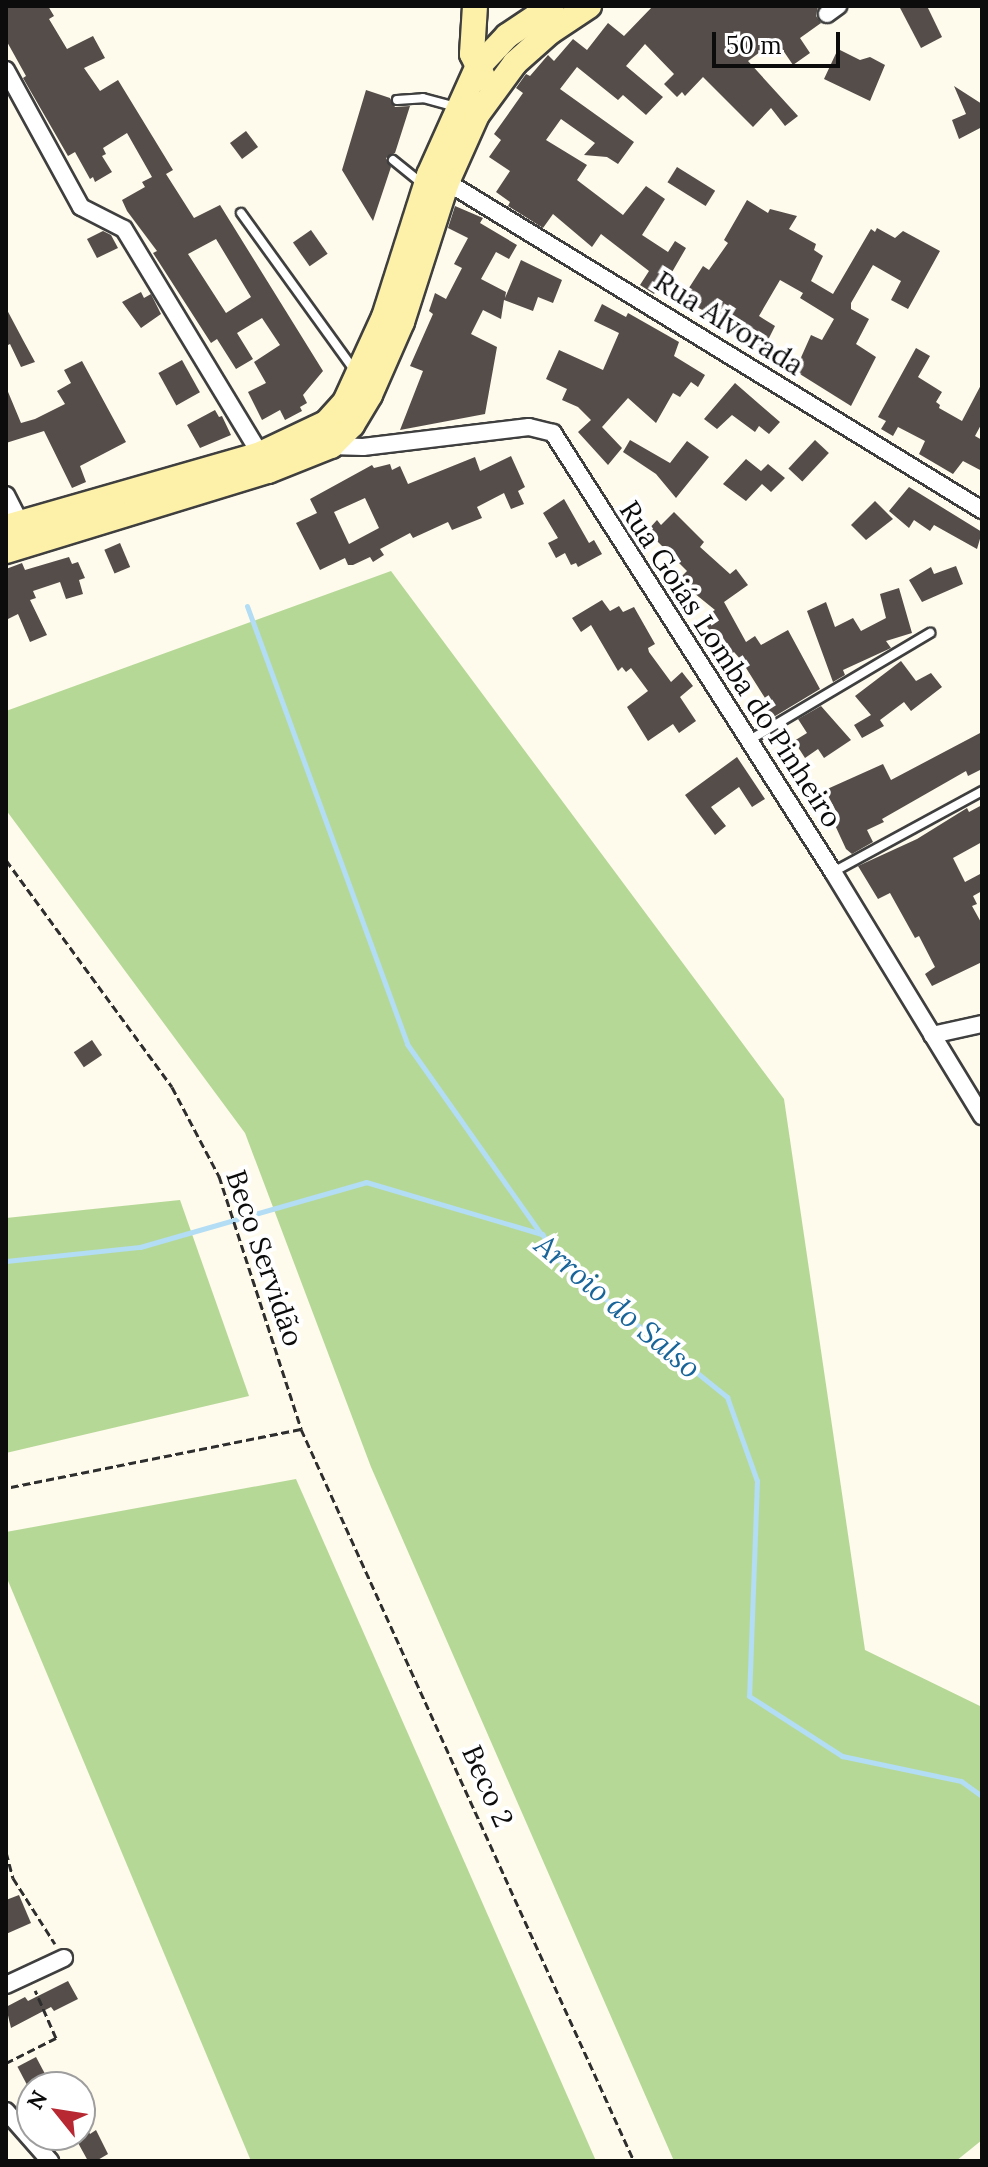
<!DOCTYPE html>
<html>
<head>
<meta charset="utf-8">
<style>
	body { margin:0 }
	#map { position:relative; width:988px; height:2167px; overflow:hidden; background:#fefaec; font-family:Lora,serif }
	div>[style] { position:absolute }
	.forest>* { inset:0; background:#b6d897 }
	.stream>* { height:5px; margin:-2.5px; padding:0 2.5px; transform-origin:2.5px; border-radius:2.5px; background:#b2ddf4 }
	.building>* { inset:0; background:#554d49; transform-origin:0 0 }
	.path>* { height:3px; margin-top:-1.5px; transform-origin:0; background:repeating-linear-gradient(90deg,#2e2e2e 0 8px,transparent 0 12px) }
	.roads { filter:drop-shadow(2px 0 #3f3f3f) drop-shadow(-2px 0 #3f3f3f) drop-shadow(0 2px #3f3f3f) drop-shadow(0 -2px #3f3f3f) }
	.lane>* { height:8px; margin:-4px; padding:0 4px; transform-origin:4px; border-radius:4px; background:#fff }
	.street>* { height:16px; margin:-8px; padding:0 8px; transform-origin:8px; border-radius:8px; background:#fff }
	.secondary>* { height:24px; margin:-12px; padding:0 12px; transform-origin:12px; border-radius:12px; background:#fdf1a9 }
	span { translate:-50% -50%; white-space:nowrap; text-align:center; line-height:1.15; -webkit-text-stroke:8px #fff; paint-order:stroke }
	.street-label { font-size:28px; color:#0c0c0c }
	.water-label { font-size:30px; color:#19659a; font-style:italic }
	.frame { position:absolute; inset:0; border:8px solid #0c0c0c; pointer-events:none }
	.north { position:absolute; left:16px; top:2071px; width:80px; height:80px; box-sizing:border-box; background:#fff; border:2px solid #9e9e9e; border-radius:50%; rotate:300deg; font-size:22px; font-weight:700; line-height:32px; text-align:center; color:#0c0c0c }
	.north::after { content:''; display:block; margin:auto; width:28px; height:36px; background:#b82833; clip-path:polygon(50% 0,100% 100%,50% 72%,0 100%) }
	.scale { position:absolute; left:712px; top:32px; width:128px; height:36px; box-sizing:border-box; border:4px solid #0c0c0c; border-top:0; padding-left:10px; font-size:24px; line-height:28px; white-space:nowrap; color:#0c0c0c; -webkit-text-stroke:6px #fff; paint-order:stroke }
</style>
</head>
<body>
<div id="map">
	<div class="forest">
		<i style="clip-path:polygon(391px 571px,784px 1099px,865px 1650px,982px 1707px,982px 2140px,956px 2161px,674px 2161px,371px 1467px,245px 1133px,6px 810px,6px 711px)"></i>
		<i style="clip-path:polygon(180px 1200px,249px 1396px,6px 1453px,6px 1218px)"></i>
		<i style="clip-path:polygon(296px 1479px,596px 2161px,251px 2161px,6px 1576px,6px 1532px)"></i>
	</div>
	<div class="stream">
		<i style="left:247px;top:606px;width:466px;rotate:69.9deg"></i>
		<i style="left:407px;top:1044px;width:232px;rotate:54.8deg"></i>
		<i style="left:6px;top:1261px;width:135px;rotate:-6deg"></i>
		<i style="left:140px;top:1247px;width:235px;rotate:-16deg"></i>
		<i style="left:366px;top:1182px;width:184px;rotate:16.5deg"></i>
		<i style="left:542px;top:1234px;width:37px;rotate:56deg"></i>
		<i style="left:563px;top:1265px;width:211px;rotate:38.8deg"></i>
		<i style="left:727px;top:1397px;width:89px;rotate:70.3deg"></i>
		<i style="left:757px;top:1481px;width:215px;rotate:92.1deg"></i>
		<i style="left:749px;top:1696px;width:111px;rotate:32.8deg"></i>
		<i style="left:842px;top:1756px;width:122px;rotate:11.9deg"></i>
		<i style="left:961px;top:1781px;width:26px;rotate:36deg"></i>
	</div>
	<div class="building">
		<i style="clip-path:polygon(evenodd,6px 6px,48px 6px,54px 16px,49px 19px,67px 49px,93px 36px,105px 58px,84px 68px,100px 91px,118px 80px,173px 170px,166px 174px,194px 218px,220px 205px,323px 371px,303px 395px,307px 403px,300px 407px,302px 411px,285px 420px,280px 410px,262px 420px,248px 392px,266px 383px,254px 362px,280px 345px,262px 318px,237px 333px,253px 359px,236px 369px,217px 339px,211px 343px,153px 253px,157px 251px,127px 211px,122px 200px,145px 187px,142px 182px,152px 177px,127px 133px,103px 148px,106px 154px,102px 156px,112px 172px,95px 182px,93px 177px,90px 179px,75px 152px,68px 156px,23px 78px,26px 76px,6px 40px,6px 6px,216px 239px,251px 297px,226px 313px,188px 254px,216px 239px)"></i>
		<i style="clip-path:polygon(653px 6px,818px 6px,816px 16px,821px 23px,800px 38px,810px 53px,793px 65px,776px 40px,748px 61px,798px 116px,785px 126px,771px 108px,753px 127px,703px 77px,685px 96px,682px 92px,677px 97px,664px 84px,674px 74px,645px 44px,626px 66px,663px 97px,646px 115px,623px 95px,618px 100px,577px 67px,560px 89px,634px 142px,618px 164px,607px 157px,584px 155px,595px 143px,561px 119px,546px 140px,587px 165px,577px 180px,623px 215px,646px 186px,665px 199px,642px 235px,668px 252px,675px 241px,686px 248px,668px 279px,665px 277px,654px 294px,640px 285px,649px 271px,601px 234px,592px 247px,553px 214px,543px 228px,508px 206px,510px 202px,496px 192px,510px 171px,489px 157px,501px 140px,494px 134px,523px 93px,516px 88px,526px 74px,530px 76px,548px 55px,554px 61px,573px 39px,587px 50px,608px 23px,624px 36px)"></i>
		<i style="clip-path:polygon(899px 6px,927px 6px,942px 37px,921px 48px)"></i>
		<i style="clip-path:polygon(838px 49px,860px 60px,870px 57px,885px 65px,870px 101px,824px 79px)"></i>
		<i style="clip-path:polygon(954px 86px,982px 104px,982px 127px,959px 139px,952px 120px,966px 114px)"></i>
		<i style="clip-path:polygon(366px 90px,390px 98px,395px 107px,410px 106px,395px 153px,386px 158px,391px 167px,373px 221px,342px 170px)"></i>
		<i style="left:246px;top:131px;width:20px;height:20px;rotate:53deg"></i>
		<i style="left:677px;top:167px;width:45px;height:18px;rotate:32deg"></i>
		<i style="clip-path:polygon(747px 200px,768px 213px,770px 209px,797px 216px,789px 229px,816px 244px,814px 250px,823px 256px,811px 281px,833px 294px,871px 229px,875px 232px,877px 228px,895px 238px,903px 231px,940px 251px,908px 309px,891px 300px,901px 281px,873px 265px,851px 303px,851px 309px,869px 319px,856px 344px,876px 357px,851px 406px,795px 371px,811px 335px,822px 340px,834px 319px,800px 298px,803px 293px,780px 280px,759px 316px,775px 326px,762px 352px,747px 343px,753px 332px,727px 317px,724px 322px,686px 301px,691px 294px,687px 291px,703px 266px,709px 270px,728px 243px,724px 240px)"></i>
		<i style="clip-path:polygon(455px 206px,483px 218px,480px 223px,517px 245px,509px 259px,496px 252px,481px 279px,506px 292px,505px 298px,521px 260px,562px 280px,553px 303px,538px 297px,533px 311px,504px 300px,501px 319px,483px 310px,471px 334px,497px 347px,485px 414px,400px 430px,423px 371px,410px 366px,433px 314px,429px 311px,435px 293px,446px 299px,462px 268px,454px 264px,468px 238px,448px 228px)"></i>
		<i style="left:311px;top:230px;width:29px;height:22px;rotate:55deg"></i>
		<i style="clip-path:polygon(103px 231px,111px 235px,118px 248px,97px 258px,87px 239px)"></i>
		<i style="clip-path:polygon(141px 292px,144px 298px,151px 294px,161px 314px,141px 328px,122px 302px)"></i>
		<i style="clip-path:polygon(602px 304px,626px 317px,628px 313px,679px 342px,674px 356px,705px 375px,698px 387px,691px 382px,680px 397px,673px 393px,656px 423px,628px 398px,602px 427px,622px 448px,608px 465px,578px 432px,591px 420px,578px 407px,562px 400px,567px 389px,546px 379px,559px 350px,603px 370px,619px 333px,594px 321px)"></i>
		<i style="clip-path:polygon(6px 308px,23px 340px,35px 362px,21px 367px,10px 344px,6px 346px)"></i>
		<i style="clip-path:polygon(916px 348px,930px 356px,918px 377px,942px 392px,936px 402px,940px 405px,939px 408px,962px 421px,982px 383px,982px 423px,975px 436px,982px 440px,982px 471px,963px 461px,953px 474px,919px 454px,925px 441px,898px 427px,893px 436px,881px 429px,886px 421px,878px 417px)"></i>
		<i style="left:182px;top:360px;width:37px;height:27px;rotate:61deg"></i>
		<i style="clip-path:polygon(82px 361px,126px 442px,80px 466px,86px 482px,72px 488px,44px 431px,6px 443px,6px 387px,21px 423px,35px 419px,65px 404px,57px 391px,71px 383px,64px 370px)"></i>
		<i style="clip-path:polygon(735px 383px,780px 422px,769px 434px,759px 426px,755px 432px,732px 415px,717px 429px,704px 419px)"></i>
		<i style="clip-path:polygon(215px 410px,219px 417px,222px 416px,231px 435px,200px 448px,187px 425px)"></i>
		<i style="clip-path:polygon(630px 440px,670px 463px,687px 441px,709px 457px,676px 498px,656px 474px,623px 452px)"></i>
		<i style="left:815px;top:440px;width:19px;height:39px;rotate:43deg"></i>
		<i style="clip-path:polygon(evenodd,511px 456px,525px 487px,518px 491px,524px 504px,511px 509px,504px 493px,477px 507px,482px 518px,452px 530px,448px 522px,413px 538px,410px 533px,380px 549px,384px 555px,373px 562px,370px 557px,353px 565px,348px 565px,345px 558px,320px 570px,296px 523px,317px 513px,310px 499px,372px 465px,374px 468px,390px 464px,392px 470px,400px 466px,408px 484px,475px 457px,480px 471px,511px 456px,365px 498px,379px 528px,349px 544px,334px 512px,365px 498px)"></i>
		<i style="clip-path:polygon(746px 459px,761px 471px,768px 464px,785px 478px,771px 492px,762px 484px,746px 501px,723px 484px)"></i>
		<i style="clip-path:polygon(909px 487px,982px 532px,977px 549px,934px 525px,930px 531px,914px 520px,909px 528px,889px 511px)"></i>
		<i style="clip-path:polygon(564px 499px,589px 543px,594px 540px,602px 554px,578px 567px,576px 563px,571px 565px,565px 553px,556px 558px,548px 543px,558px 538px,543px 513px)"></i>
		<i style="clip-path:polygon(875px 501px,893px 519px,866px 540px,851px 525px)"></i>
		<i style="clip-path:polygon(674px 512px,704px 542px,700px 547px,730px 574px,736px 569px,748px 585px,724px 602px,746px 642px,755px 636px,761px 645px,788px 630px,820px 689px,757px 727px,747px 709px,765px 698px,741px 660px,734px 652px,726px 657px,702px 618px,715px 610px,678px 580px,687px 571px,647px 531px,657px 520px,661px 525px)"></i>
		<i style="left:120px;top:543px;width:26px;height:17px;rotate:67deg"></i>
		<i style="clip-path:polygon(69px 557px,72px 564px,78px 562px,85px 578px,79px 580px,83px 594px,66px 599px,60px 582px,33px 591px,36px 598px,30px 600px,47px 635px,30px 642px,18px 614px,6px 620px,6px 569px,22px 563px,25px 570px)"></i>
		<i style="clip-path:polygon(956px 566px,963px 584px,922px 602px,909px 580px,931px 567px,934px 574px)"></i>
		<i style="clip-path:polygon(899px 588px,912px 633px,886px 641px,891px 648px,843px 670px,845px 675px,833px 682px,807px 611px,826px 602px,835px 627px,853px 618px,861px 631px,886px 618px,880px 594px)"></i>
		<i style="clip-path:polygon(602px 600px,610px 611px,619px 606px,623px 612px,634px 607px,655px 644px,648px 648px,649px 652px,671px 682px,682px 672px,693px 686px,680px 697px,696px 721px,679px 733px,673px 724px,648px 741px,627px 707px,648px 691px,631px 668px,626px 672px,622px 667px,618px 671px,591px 625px,581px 632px,572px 618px)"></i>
		<i style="clip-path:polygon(901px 661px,916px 681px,931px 673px,942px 687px,911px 711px,904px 702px,880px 720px,884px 726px,862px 738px,854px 725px,871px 715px,855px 696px)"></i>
		<i style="clip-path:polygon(821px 706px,851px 740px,824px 758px,818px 749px,805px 758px,794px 741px,807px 733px,798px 719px)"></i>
		<i style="clip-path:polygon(982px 732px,982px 769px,968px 776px,966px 771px,882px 819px,884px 822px,867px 830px,873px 842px,852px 854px,846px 849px,834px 823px,839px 820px,835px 809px,825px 790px,883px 764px,891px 780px)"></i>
		<i style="clip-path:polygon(737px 757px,765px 799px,752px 807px,739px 787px,711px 807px,726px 826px,715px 835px,685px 795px)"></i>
		<i style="clip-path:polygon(982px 805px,982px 842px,953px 858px,965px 882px,982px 873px,982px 891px,973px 896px,977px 904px,972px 906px,982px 924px,982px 962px,932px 986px,925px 974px,935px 967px,919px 936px,915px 938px,890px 893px,878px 899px,858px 866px,917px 839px,967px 808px,969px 812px)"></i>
		<i style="left:92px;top:1040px;width:18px;height:22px;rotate:56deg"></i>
		<i style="clip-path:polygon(19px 1895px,31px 1923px,6px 1934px,6px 1900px)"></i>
		<i style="clip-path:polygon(68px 1981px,78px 1999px,54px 2011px,51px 2007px,11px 2028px,6px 2007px,25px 1997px,28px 2001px)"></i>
		<i style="left:36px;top:2057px;width:27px;height:21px;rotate:62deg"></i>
		<i style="clip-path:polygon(80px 2115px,90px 2134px,96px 2130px,108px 2154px,96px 2161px,88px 2161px,77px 2141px)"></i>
	</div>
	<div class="path">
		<i style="left:6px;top:860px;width:281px;rotate:53.8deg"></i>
		<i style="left:172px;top:1087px;width:101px;rotate:62.2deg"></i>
		<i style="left:219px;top:1176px;width:266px;rotate:72deg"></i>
		<i style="left:301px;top:1429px;width:301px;rotate:168.7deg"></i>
		<i style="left:301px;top:1429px;width:804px;rotate:65.54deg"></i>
		<i style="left:6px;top:1852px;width:27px;rotate:75deg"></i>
		<i style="left:13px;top:1878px;width:78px;rotate:57.5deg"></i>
		<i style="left:6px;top:2063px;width:56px;rotate:-26.6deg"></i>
		<i style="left:56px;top:2038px;width:52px;rotate:-113.6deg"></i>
	</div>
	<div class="roads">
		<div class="lane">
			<i style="left:397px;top:100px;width:26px;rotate:-4deg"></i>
			<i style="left:423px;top:98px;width:34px;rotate:15deg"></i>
			<i style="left:393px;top:160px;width:38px;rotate:39deg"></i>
			<i style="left:241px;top:213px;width:195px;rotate:54.2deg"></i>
			<i style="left:748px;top:741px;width:212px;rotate:-30.7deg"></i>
			<i style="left:833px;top:872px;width:170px;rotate:-28.5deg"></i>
		</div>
		<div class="street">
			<i style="left:827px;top:14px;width:14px;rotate:-36deg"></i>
			<i style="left:6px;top:70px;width:156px;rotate:61.3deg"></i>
			<i style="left:81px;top:207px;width:48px;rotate:27.1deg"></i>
			<i style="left:124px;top:229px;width:263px;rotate:58.8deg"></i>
			<i style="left:447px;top:182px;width:628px;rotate:31.51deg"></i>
			<i style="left:331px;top:446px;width:32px;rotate:2deg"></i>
			<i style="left:363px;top:447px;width:167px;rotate:-6.9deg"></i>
			<i style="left:529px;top:427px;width:25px;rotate:14deg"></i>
			<i style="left:553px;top:433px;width:521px;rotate:57.47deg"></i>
			<i style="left:833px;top:872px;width:286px;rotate:58.6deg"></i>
			<i style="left:6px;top:495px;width:30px;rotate:63deg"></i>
			<i style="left:932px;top:1035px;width:51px;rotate:-12.4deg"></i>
			<i style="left:6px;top:1985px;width:64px;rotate:-25deg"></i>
			<i style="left:6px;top:2111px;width:67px;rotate:48.7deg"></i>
		</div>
		<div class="secondary">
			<i style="left:475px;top:6px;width:48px;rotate:93.6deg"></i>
			<i style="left:472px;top:54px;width:28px;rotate:64deg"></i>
			<i style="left:6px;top:527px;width:264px;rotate:-16deg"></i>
			<i style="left:260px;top:454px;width:73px;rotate:-25.2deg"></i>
			<i style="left:326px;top:423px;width:28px;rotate:-48deg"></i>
			<i style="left:345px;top:402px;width:94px;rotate:-65.4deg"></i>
			<i style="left:384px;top:317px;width:149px;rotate:-72.4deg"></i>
			<i style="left:429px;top:175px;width:117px;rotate:-65.8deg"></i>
			<i style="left:477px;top:68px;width:44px;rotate:-46.8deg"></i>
			<i style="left:507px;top:36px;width:54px;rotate:-33.7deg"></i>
			<i style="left:6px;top:551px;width:274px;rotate:-17deg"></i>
			<i style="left:268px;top:471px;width:68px;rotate:-21.6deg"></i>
			<i style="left:331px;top:446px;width:30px;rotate:-45deg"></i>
			<i style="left:352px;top:425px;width:35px;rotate:-59deg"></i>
			<i style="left:370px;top:395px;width:80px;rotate:-66.3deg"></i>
			<i style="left:402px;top:322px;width:147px;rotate:-72.2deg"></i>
			<i style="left:447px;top:182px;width:73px;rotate:-65.9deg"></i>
			<i style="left:477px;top:115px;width:64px;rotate:-53.8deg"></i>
			<i style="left:515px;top:63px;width:47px;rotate:-41.5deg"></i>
			<i style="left:550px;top:32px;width:47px;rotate:-33.7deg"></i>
		</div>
	</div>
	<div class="street-label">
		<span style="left:729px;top:323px;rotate:32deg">Rua Alvorada</span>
		<span style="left:731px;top:664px;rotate:57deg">Rua Goiás Lomba do Pinheiro</span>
		<span style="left:265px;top:1258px;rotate:71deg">Beco Servidão</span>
		<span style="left:488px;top:1786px;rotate:66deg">Beco 2</span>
	</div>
	<div class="water-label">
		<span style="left:618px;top:1306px;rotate:40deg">Arroio do Salso</span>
	</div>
	<div class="frame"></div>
	<div class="north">N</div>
	<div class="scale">50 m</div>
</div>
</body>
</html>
